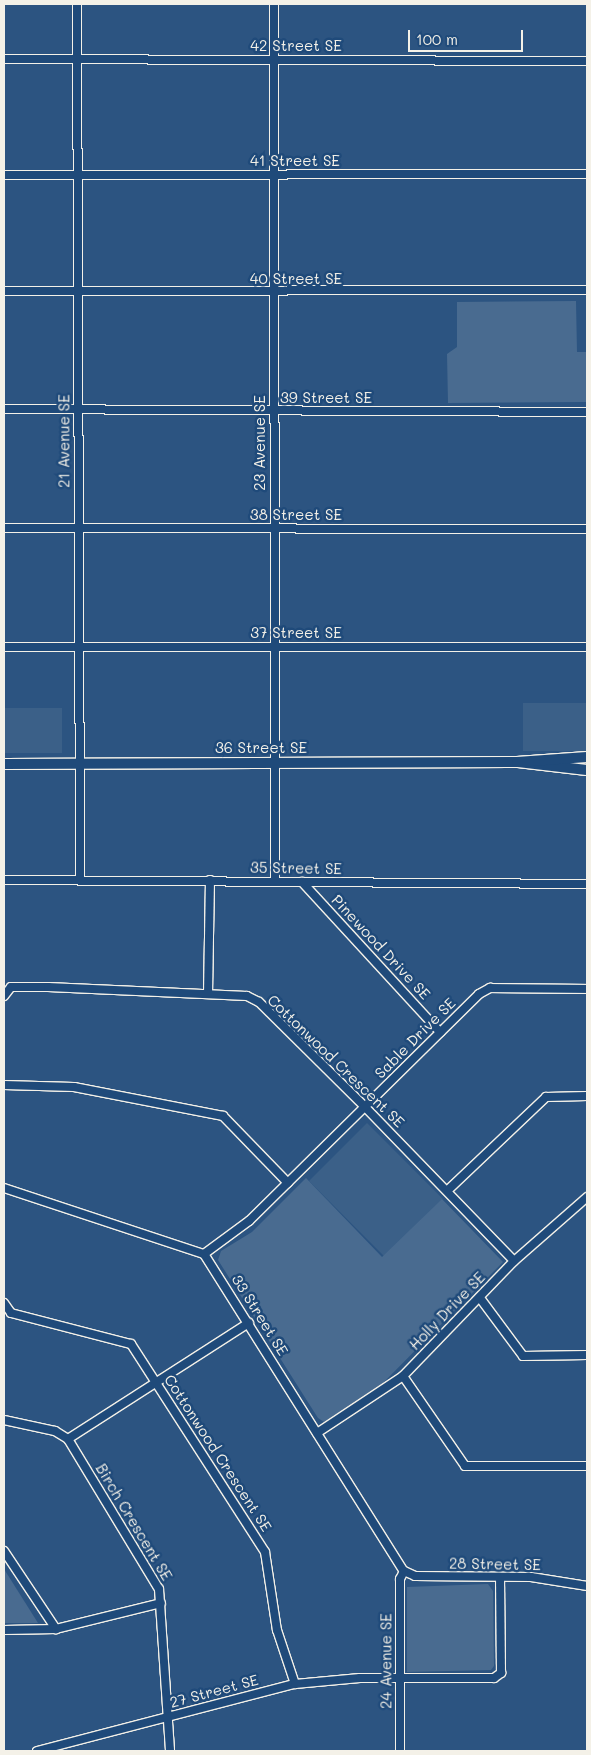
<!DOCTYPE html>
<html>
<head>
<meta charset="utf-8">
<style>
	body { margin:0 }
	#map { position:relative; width:591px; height:1755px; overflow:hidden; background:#2c5481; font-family:Mali,sans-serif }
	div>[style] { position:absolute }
	.built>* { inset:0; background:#3b6088; transform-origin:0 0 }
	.green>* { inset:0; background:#496b90 }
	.roads { filter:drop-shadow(1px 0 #f4f1e8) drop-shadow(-1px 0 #f4f1e8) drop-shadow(0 1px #f4f1e8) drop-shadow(0 -1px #f4f1e8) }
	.minor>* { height:8px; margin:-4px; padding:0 4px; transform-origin:4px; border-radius:4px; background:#1f4a7a }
	.major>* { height:10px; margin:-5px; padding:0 5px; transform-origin:5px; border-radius:5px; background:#1f4a7a }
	span { translate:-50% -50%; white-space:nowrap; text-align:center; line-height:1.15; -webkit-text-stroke:5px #1f4a7a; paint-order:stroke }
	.street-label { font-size:15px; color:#f4f1e8 }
	.frame { position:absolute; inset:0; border:5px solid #f4f1e8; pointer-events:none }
	.scale { position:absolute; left:408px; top:30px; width:115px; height:22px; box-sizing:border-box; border:2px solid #f4f1e8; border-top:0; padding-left:6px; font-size:15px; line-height:18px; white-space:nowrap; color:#f4f1e8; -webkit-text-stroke:4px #1f4a7a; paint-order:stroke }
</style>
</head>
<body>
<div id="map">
	<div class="built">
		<i style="left:587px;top:703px;width:48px;height:64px;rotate:90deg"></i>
		<i style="left:62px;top:708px;width:45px;height:58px;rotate:90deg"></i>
		<i style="left:367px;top:1123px;width:107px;height:82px;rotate:45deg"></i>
	</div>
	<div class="green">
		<i style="clip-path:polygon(576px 301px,577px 352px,587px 352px,587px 402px,448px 403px,447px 354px,457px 347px,457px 302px)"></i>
		<i style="clip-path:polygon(306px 1178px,382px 1257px,442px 1199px,503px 1262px,377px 1389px,324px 1422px,318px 1418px,218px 1260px,221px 1251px,252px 1232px)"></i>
		<i style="clip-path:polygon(4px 1569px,38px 1623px,4px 1623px)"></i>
		<i style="clip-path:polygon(488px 1584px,493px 1591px,494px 1666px,491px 1670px,407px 1672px,407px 1587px)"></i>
	</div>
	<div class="roads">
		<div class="minor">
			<i style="left:77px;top:4px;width:875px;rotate:89.8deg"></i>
			<i style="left:274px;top:4px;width:877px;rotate:89.93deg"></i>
			<i style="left:4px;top:59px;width:583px;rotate:0.2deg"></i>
			<i style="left:4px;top:175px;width:583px;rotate:-0.1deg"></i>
			<i style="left:4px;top:291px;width:583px;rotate:-0.1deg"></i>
			<i style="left:4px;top:409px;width:583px;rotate:0.29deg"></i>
			<i style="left:4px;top:528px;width:583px;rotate:0.1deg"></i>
			<i style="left:4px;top:647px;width:583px"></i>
			<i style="left:4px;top:880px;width:583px;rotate:0.39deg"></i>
			<i style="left:302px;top:882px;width:204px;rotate:47.4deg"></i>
			<i style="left:208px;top:994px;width:114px;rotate:-89deg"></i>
			<i style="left:4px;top:996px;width:11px;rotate:-52deg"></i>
			<i style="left:11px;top:987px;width:37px"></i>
			<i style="left:48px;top:987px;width:199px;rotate:2.6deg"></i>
			<i style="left:247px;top:996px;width:13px;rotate:27deg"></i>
			<i style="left:259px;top:1002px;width:149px;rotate:44.7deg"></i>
			<i style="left:365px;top:1107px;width:214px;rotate:45.9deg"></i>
			<i style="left:4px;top:1085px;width:70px;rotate:1.6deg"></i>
			<i style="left:74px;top:1087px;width:152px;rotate:11deg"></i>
			<i style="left:223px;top:1116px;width:93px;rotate:45.9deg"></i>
			<i style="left:4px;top:1188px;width:211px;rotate:18.3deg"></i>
			<i style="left:204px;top:1254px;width:375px;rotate:57.8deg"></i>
			<i style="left:448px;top:1190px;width:135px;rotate:-43.5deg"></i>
			<i style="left:546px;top:1097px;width:41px;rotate:-1.4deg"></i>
			<i style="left:204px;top:1254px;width:56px;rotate:-36.3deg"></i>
			<i style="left:249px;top:1221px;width:323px;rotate:-44.6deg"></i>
			<i style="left:479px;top:994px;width:13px;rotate:-29deg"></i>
			<i style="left:490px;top:988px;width:97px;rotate:0.6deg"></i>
			<i style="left:480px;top:1298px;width:72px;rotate:53.4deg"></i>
			<i style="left:523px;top:1356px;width:64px;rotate:-0.9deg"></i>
			<i style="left:4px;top:1303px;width:12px;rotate:55deg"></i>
			<i style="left:11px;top:1313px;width:124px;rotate:14.5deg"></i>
			<i style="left:131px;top:1344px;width:247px;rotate:57.2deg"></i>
			<i style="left:265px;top:1552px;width:79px;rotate:81.3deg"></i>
			<i style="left:277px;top:1630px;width:57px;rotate:71.6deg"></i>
			<i style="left:403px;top:1376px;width:109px;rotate:55.4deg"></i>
			<i style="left:465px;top:1466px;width:122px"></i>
			<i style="left:4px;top:1420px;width:52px;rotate:12.2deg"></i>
			<i style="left:55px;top:1431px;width:15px;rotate:32deg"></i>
			<i style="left:68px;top:1439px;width:175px;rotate:58.8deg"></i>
			<i style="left:159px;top:1589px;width:162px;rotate:86.1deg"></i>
			<i style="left:317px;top:1433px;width:103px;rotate:-33.5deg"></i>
			<i style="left:403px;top:1376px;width:160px;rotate:-46deg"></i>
			<i style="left:514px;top:1261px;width:97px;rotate:-41.2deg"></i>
			<i style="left:68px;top:1439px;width:215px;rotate:-32.7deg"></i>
			<i style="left:4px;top:1551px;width:94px;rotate:56.3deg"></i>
			<i style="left:404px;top:1571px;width:12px;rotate:24deg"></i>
			<i style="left:415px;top:1576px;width:116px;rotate:0.5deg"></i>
			<i style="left:531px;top:1577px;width:57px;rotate:9.1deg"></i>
			<i style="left:4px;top:1630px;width:52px;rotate:-1.1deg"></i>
			<i style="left:56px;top:1629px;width:108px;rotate:-13.9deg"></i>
			<i style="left:37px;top:1751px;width:267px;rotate:-14.6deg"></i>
			<i style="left:295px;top:1684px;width:65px;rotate:-5.3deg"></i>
			<i style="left:360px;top:1678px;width:134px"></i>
			<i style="left:494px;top:1678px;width:9px;rotate:-36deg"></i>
			<i style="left:501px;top:1673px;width:95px;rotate:-90.6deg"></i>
			<i style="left:400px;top:1751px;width:172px;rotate:-90deg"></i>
			<i style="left:400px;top:1579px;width:9px;rotate:-63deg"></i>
		</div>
		<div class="major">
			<i style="left:518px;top:762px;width:69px;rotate:6.6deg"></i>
			<i style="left:4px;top:764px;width:513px;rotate:-0.22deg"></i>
			<i style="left:517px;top:762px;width:70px;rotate:-4.1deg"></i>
		</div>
	</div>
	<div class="street-label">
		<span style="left:296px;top:46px">42 Street SE</span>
		<span style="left:295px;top:161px">41 Street SE</span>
		<span style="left:296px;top:279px">40 Street SE</span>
		<span style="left:326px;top:398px">39 Street SE</span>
		<span style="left:64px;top:441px;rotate:-90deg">21 Avenue SE</span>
		<span style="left:260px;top:443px;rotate:-90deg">23 Avenue SE</span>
		<span style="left:296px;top:515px">38 Street SE</span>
		<span style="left:296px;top:633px">37 Street SE</span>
		<span style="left:261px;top:748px">36 Street SE</span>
		<span style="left:296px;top:868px;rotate:1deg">35 Street SE</span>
		<span style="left:381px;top:947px;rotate:47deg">Pinewood Drive SE</span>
		<span style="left:415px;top:1038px;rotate:-45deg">Sable Drive SE</span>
		<span style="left:336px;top:1061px;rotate:44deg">Cottonwood Crescent SE</span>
		<span style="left:447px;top:1311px;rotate:-46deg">Holly Drive SE</span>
		<span style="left:260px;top:1315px;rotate:58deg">33 Street SE</span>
		<span style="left:218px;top:1453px;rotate:57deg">Cottonwood Crescent SE</span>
		<span style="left:134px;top:1522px;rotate:59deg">Birch Crescent SE</span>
		<span style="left:495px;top:1564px;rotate:1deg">28 Street SE</span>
		<span style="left:386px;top:1661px;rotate:-90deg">24 Avenue SE</span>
		<span style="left:214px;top:1691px;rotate:-15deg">27 Street SE</span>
	</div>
	<div class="frame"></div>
	<div class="scale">100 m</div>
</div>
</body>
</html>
